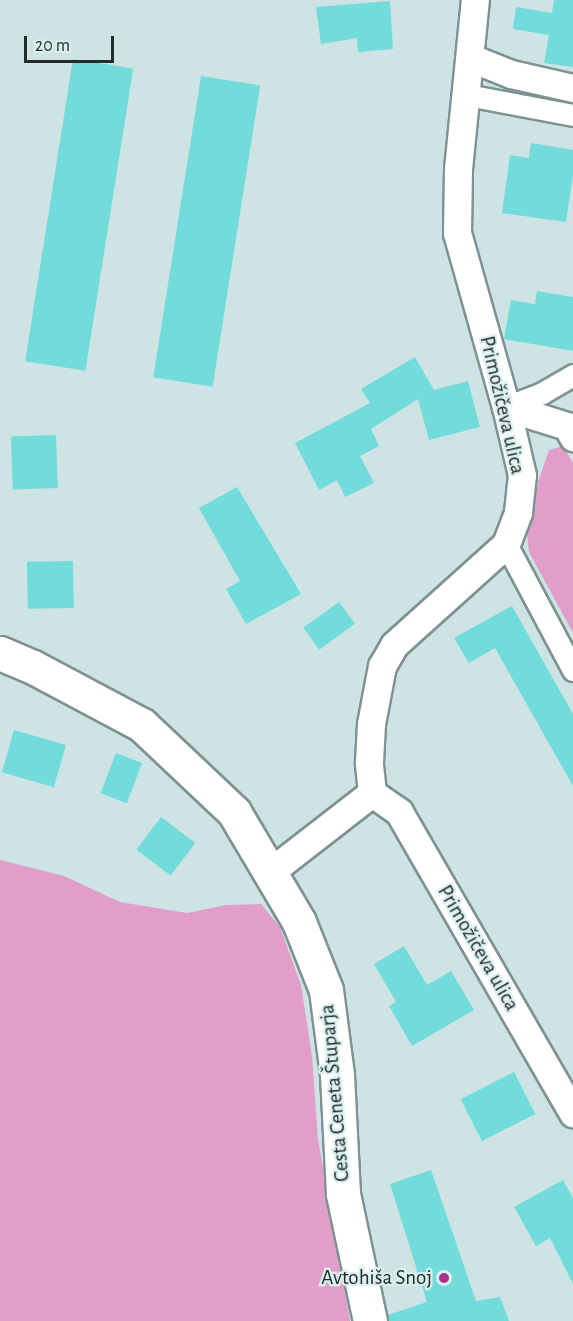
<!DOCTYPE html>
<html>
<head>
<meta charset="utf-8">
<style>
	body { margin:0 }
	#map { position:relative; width:573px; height:1321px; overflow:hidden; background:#cee3e3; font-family:"Alegreya Sans",sans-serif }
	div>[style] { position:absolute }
	.green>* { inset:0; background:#e19eca }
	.building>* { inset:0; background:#72dbdb; transform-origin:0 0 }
	.roads { filter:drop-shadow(2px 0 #7d9291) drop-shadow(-2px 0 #7d9291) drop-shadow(0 2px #7d9291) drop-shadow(0 -2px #7d9291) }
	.pedestrian>* { height:21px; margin:-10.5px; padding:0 10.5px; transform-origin:10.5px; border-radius:10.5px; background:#fff }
	.minor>* { height:27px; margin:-13.5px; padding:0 13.5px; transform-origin:13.5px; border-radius:13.5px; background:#fff }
	.tertiary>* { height:33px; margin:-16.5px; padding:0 16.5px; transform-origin:16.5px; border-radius:16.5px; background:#fff }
	.dots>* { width:16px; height:16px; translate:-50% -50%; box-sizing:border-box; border:3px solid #dbf1f0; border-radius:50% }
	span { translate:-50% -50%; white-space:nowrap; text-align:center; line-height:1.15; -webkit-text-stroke:4.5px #dbf1f0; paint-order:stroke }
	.street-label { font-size:21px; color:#232c2b }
	.poi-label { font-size:21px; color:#232c2b }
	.right { translate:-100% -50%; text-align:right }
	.scale { position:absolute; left:24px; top:36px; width:90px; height:27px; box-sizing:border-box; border:3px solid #232c2b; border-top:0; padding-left:8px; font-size:18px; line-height:21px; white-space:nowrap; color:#232c2b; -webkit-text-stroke:4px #dbf1f0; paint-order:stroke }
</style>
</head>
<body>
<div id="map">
	<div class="green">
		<i style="clip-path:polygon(563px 446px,573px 463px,573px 633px,529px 552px,527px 533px,539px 479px,549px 450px)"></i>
		<i style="clip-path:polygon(0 860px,64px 876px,120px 902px,187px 913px,226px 905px,261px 904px,280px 927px,301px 985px,312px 1056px,318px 1139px,350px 1321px,0 1321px)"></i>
	</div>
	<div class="building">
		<i style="clip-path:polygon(554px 0,573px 0,573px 67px,544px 63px,549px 35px,513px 29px,516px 7px,552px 13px)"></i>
		<i style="clip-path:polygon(390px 1px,393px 49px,358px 52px,357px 38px,321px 44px,316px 7px)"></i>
		<i style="left:73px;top:59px;width:61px;height:306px;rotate:9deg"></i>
		<i style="left:201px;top:76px;width:60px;height:305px;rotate:9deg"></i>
		<i style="clip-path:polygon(531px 143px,573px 150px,573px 175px,566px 222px,502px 213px,510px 155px,529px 158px)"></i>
		<i style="clip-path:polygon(537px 291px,573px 297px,573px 351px,504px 339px,511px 300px,535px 304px)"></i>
		<i style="clip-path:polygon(415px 357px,434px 390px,468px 381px,480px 427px,429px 440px,418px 399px,371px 429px,379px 446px,360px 456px,374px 483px,345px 497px,337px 480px,319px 490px,295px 443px,370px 403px,361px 389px)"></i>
		<i style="left:56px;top:435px;width:53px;height:45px;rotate:88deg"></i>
		<i style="clip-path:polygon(237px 487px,301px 594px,246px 624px,226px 589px,240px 581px,199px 508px)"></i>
		<i style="left:73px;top:561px;width:47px;height:46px;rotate:89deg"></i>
		<i style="left:339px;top:602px;width:27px;height:44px;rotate:54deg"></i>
		<i style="clip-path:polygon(512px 606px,573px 714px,573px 786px,495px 648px,469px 663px,454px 638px)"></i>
		<i style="left:14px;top:730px;width:54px;height:44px;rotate:16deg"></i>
		<i style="left:116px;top:753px;width:28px;height:43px;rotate:21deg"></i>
		<i style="left:161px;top:817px;width:43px;height:41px;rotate:37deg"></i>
		<i style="clip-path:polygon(404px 946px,427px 985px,451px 971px,474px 1010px,412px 1046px,389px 1006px,396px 1002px,374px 964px)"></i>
		<i style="left:514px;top:1072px;width:47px;height:60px;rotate:63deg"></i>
		<i style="clip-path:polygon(431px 1170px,476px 1301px,500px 1297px,509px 1321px,388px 1321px,388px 1315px,427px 1302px,390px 1184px)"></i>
		<i style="clip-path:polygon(563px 1180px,573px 1198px,573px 1284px,550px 1238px,536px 1246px,514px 1207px)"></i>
	</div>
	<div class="roads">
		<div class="pedestrian">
			<i style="left:467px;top:95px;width:108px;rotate:10.7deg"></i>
			<i style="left:506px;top:407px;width:39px;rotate:-21deg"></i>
			<i style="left:542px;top:393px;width:36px;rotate:-30deg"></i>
			<i style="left:506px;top:544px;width:143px;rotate:62deg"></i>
		</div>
		<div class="minor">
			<i style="left:471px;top:58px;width:43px;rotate:21.8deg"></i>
			<i style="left:511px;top:74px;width:64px;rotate:12.7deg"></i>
			<i style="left:506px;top:407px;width:64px;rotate:17.3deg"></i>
			<i style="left:567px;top:426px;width:13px;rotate:61deg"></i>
			<i style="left:372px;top:793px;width:33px;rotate:35deg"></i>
			<i style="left:399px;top:812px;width:348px;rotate:60deg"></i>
			<i style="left:270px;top:872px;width:129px;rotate:-37.8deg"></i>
			<i style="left:372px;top:793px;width:31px;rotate:-96deg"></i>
			<i style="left:369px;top:762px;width:38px;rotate:-87deg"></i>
			<i style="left:371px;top:724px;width:59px;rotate:-79.3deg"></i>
			<i style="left:382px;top:666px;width:24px;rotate:-60deg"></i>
			<i style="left:394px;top:645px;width:151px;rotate:-42deg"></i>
			<i style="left:506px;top:544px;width:34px;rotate:-69deg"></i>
			<i style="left:518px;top:512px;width:37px;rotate:-84deg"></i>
			<i style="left:522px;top:475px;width:70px;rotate:-103.2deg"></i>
			<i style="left:506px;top:407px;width:181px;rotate:-105.7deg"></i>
			<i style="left:457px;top:233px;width:64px;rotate:-89.1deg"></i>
			<i style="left:458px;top:169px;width:170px;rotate:-84.3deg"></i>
		</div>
		<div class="tertiary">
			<i style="left:0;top:653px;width:36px;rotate:23deg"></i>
			<i style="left:33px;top:667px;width:123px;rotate:28deg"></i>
			<i style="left:142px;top:725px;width:127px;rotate:43.4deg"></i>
			<i style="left:234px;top:812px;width:128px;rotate:59.4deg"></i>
			<i style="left:299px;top:922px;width:73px;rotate:68.3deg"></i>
			<i style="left:326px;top:990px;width:86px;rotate:82.6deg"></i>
			<i style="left:337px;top:1075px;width:119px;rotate:87.1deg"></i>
			<i style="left:343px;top:1194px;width:130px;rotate:78deg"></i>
		</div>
	</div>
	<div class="dots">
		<i style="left:444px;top:1278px;background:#aa338a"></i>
	</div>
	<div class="street-label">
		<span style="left:502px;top:405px;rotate:77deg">Primožičeva ulica</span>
		<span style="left:478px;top:948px;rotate:60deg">Primožičeva ulica</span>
		<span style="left:335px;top:1093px;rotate:-95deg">Cesta Ceneta Štuparja</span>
	</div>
	<div class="poi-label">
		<span class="right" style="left:432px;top:1278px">Avtohiša Snoj</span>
	</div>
	<div class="scale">20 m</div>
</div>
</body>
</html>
